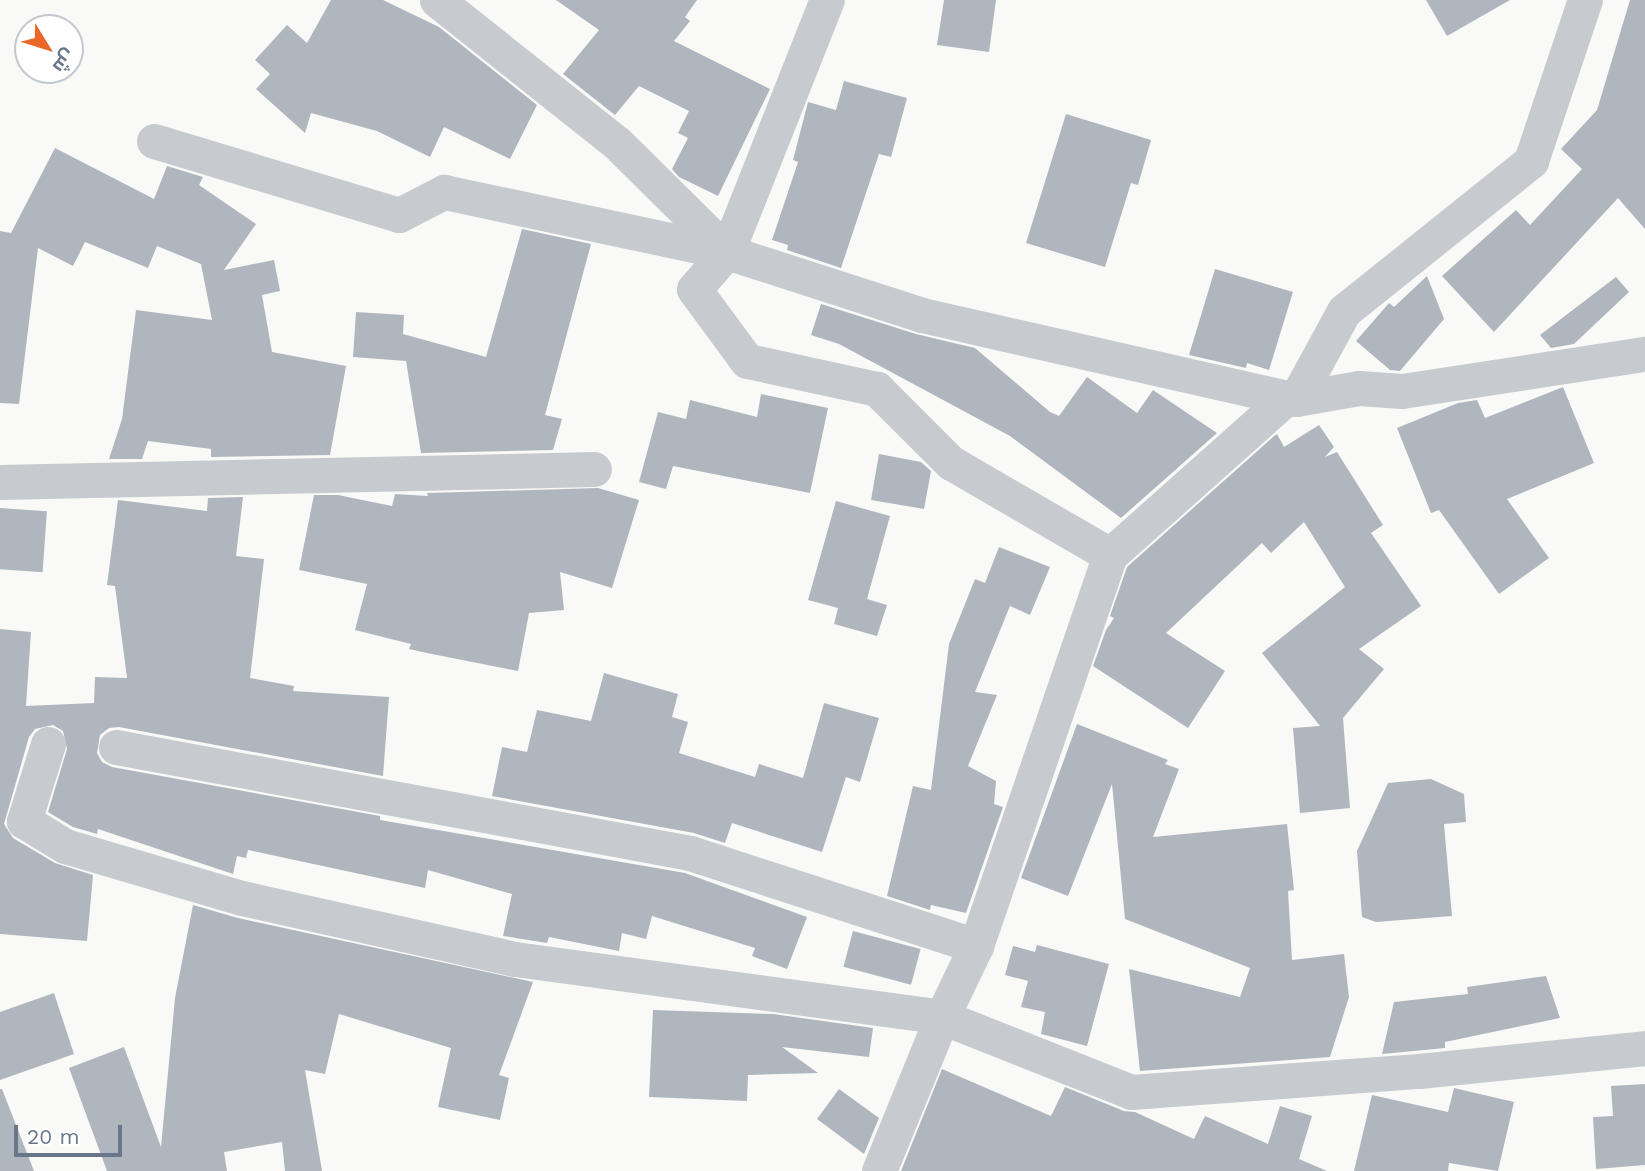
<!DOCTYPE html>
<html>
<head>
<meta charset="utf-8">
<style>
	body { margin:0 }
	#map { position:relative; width:1645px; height:1171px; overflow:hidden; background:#f9f9f7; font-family:"Work Sans",Cairo,sans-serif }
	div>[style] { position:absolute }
	.building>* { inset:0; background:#b0b6be; transform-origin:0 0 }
	.street>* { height:35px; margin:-17.5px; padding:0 17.5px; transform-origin:17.5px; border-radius:17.5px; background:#c7cace }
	span { translate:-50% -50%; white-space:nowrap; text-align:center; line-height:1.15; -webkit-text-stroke:7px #fff; paint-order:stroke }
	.north { position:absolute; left:14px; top:14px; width:70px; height:70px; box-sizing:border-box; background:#fff; border:2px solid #c2c8d0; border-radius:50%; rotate:128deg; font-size:19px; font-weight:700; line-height:28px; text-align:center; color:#677689 }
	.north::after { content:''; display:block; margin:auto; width:24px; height:32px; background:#e96827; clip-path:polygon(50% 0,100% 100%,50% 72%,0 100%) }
	.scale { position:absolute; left:14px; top:1125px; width:108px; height:32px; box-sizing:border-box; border:4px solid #677689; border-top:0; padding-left:9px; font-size:21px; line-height:24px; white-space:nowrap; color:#677689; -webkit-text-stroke:5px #fff; paint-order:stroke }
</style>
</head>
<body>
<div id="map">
	<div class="building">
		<i style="clip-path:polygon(331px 0,383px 0,439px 27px,537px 105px,510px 159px,444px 127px,430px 157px,377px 131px,311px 113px,305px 133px,256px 89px,270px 74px,255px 60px,287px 25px,307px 43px)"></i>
		<i style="clip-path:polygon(556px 0,697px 0,685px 17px,690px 21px,674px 41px,770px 89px,718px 196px,679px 177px,672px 169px,688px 138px,678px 133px,689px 111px,639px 86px,615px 115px,563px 74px,599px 30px)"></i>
		<i style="clip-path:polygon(944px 0,996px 0,989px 52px,937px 45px)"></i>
		<i style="clip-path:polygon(1426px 0,1510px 0,1447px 36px)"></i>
		<i style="clip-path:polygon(1630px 0,1645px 0,1645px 229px,1618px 198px,1494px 332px,1442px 276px,1516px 210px,1530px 225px,1582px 169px,1561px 149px,1597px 110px)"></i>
		<i style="clip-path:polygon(844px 81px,907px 98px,891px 157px,879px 154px,841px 268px,787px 250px,788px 245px,772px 240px,798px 162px,793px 160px,808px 102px,836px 110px)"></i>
		<i style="clip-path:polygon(1066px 114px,1151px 140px,1138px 185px,1131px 183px,1105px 267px,1026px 243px)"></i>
		<i style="clip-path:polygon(55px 148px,154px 199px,167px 166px,203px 177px,199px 185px,256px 224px,224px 270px,274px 260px,280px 291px,262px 295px,272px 352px,346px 366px,330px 455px,211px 457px,211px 449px,148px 441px,142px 459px,109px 459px,122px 419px,136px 310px,212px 320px,201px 264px,157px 246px,148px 268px,85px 242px,73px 266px,38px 248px,19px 404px,0 403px,0 231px,11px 233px)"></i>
		<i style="clip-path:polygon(522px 229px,591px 244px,545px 415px,562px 419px,553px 450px,421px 453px,406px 361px,353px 357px,356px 312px,404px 315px,403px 334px,486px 357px)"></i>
		<i style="clip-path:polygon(1215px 269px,1293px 292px,1269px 370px,1247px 363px,1246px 368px,1189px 355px)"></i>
		<i style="clip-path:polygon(1427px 276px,1444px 319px,1400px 371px,1390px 370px,1356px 341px,1389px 303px,1394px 307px)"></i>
		<i style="clip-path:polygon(1616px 277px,1629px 292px,1574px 344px,1551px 348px,1540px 335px)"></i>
		<i style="clip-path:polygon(821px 304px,916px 334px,975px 348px,1050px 412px,1059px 416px,1087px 377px,1137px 413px,1153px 390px,1217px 433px,1121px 518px,1010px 436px,839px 344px,811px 335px)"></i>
		<i style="clip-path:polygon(1563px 387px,1594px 463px,1507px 499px,1549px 558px,1499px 594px,1439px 510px,1431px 513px,1397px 428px,1458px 403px,1477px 400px,1485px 418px)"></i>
		<i style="clip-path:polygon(761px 394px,828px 408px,810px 493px,673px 466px,666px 489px,639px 482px,658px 412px,686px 419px,690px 400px,757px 417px)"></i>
		<i style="clip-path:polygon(1319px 425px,1334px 447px,1325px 457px,1337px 452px,1383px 525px,1371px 533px,1421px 606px,1359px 649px,1384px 669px,1343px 718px,1350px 808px,1300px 813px,1293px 728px,1320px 726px,1262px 653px,1345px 587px,1304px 522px,1271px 553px,1262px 543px,1166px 633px,1225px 671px,1188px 728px,1093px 666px,1106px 630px,1114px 618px,1110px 616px,1127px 567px,1273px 437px,1277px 434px,1284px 447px)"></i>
		<i style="clip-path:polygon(879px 454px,921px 462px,931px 471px,924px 509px,871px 500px)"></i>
		<i style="clip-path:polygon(598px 488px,639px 500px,612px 588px,560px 572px,564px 610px,529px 613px,518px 671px,427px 653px,409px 649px,411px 644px,355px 630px,367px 584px,299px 570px,314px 495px,338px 495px,392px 506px,395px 494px,428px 496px,427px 493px)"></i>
		<i style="clip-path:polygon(243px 497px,236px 556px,264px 559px,250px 678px,294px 686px,293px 691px,389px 697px,383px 776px,119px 727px,109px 728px,100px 735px,97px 753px,102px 762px,112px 767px,380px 816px,380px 820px,685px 873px,807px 917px,787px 969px,752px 956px,755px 948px,652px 916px,646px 939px,622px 933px,619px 951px,549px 937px,547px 943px,503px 936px,512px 894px,428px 870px,425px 888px,248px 850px,246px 858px,237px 856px,233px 874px,98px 829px,97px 834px,73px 827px,48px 812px,67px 749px,63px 731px,53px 725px,35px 729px,29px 737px,4px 824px,13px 838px,55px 863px,93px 875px,87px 941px,0 934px,0 629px,31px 632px,26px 706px,94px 703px,95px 677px,127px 678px,115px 586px,107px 585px,118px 500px,207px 511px,208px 498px)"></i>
		<i style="clip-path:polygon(836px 501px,890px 516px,867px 599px,887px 605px,877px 636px,834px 624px,838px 608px,808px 600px)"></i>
		<i style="left:0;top:508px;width:47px;height:61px;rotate:4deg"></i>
		<i style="clip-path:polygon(999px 547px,1050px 567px,1030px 615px,1010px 606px,975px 692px,997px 695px,968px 766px,996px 781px,994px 804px,1003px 807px,966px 913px,931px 905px,930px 910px,887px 896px,913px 786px,931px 790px,949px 644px,975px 579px,985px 583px)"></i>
		<i style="clip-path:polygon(604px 673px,678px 694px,672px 717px,688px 722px,679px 753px,755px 777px,759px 764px,803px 778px,824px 703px,879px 718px,860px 782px,846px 777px,822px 852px,732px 823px,725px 843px,694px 833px,492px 796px,502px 747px,527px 752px,537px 710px,591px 721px)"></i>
		<i style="clip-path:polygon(1077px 724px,1168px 760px,1165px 764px,1179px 769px,1153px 837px,1287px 824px,1294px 890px,1288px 891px,1292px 960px,1344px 954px,1349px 997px,1330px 1057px,1140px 1071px,1129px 969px,1240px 997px,1250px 968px,1125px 919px,1112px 784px,1068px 896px,1021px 878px)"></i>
		<i style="clip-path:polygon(1431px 779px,1464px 794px,1466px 822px,1444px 824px,1452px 916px,1376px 922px,1362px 917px,1357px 851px,1388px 783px)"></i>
		<i style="clip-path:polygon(193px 905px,238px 918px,533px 982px,499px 1075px,509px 1078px,500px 1120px,438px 1107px,451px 1048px,339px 1014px,325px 1074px,305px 1070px,322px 1171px,285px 1171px,282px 1142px,224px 1152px,227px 1171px,107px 1171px,69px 1068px,124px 1047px,161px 1147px,175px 998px)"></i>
		<i style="left:853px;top:931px;width:70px;height:37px;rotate:15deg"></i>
		<i style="clip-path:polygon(1037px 945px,1109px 964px,1087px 1046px,1041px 1034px,1045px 1012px,1021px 1007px,1028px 981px,1005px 975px,1013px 946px,1035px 952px)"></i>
		<i style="clip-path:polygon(1546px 976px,1560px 1018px,1445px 1042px,1445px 1048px,1382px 1054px,1394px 1002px,1468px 994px,1467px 987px)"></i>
		<i style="clip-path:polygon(54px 993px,74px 1054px,0 1080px,0 1012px)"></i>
		<i style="clip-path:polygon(653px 1010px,773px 1014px,873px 1028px,869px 1057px,782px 1047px,818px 1073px,748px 1075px,747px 1101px,649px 1097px)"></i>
		<i style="clip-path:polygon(942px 1069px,1051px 1116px,1065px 1087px,1124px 1111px,1135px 1112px,1194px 1139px,1205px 1116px,1268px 1144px,1280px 1106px,1312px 1116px,1299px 1159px,1327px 1171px,901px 1171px)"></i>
		<i style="clip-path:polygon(1645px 1084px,1645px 1165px,1596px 1169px,1593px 1117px,1613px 1116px,1611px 1086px)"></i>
		<i style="clip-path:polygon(1454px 1088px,1514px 1102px,1498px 1171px,1449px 1163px,1448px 1171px,1354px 1171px,1372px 1095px,1448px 1112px)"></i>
		<i style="clip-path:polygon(0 1089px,2px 1089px,34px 1171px,0 1171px)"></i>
		<i style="clip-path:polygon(839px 1089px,879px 1118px,864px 1154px,817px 1119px)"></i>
	</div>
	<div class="street">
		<i style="left:437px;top:0;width:230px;rotate:38.5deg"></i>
		<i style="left:617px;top:143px;width:155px;rotate:44.7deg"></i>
		<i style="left:154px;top:141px;width:256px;rotate:16.8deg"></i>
		<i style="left:399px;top:215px;width:51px;rotate:-27.1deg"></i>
		<i style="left:444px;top:192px;width:289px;rotate:12deg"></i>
		<i style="left:727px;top:252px;width:271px;rotate:-68.4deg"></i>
		<i style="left:1296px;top:399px;width:64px;rotate:-9.9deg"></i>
		<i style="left:1359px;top:388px;width:43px;rotate:4deg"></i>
		<i style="left:1402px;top:391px;width:246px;rotate:-8.7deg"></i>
		<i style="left:0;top:482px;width:594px;rotate:-1.25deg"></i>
		<i style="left:1110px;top:555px;width:184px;rotate:-149.9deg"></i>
		<i style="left:951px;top:463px;width:105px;rotate:-135deg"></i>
		<i style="left:877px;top:389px;width:133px;rotate:-167.8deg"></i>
		<i style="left:747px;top:361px;width:89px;rotate:-126.4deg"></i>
		<i style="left:694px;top:289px;width:50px;rotate:-48.3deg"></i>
		<i style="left:727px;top:252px;width:205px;rotate:17.9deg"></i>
		<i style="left:922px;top:315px;width:373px;rotate:12.8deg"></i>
		<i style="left:48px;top:744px;width:81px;rotate:107.3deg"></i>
		<i style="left:24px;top:821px;width:48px;rotate:31.4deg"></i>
		<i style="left:65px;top:846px;width:184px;rotate:16.4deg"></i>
		<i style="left:242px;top:898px;width:280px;rotate:12.6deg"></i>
		<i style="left:515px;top:959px;width:431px;rotate:7.7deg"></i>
		<i style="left:942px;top:1017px;width:203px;rotate:21.6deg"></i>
		<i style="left:1131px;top:1092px;width:289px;rotate:-4.2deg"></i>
		<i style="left:1419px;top:1071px;width:227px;rotate:-5.8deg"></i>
		<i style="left:116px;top:747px;width:584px;rotate:10.46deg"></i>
		<i style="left:690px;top:853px;width:301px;rotate:18deg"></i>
		<i style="left:879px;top:1171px;width:166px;rotate:-67.8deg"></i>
		<i style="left:942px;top:1017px;width:79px;rotate:-64.4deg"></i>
		<i style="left:976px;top:946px;width:413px;rotate:-71.1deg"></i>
		<i style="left:1110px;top:555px;width:236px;rotate:-41.7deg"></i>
		<i style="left:1286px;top:398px;width:10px;rotate:6deg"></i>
		<i style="left:1296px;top:399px;width:100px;rotate:-61.4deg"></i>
		<i style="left:1344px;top:311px;width:240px;rotate:-38.7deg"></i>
		<i style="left:1531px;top:161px;width:170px;rotate:-71.5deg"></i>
	</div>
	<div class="north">ش</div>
	<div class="scale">20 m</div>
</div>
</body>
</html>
